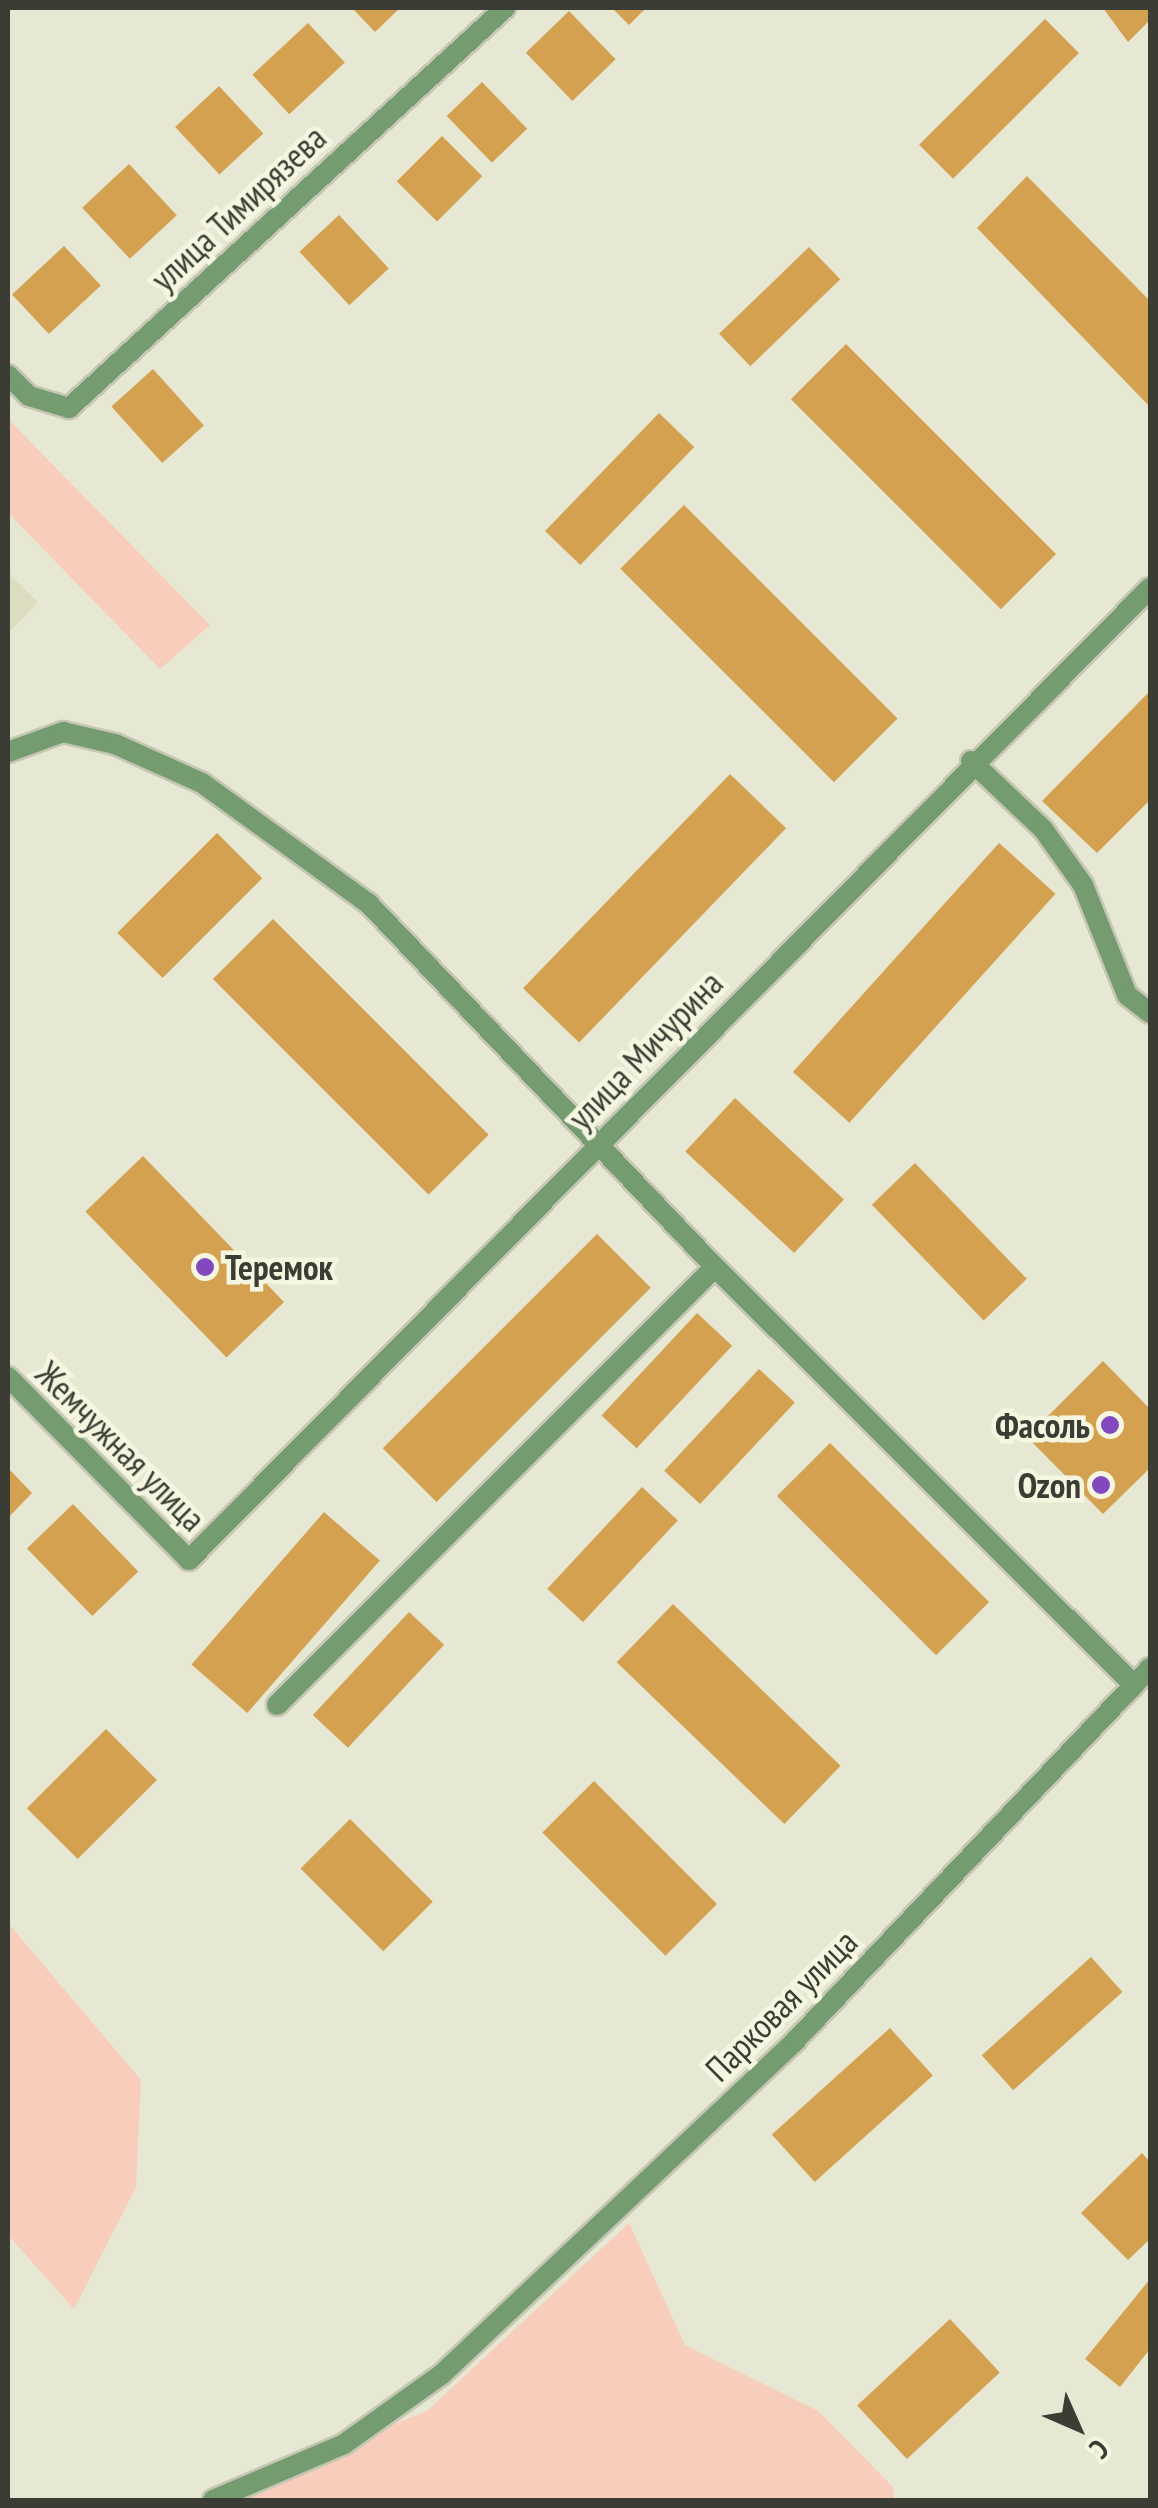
<!DOCTYPE html>
<html>
<head>
<meta charset="utf-8">
<style>
	body { margin:0 }
	#map { position:relative; width:1158px; height:2508px; overflow:hidden; background:#e7e8d3; font-family:"PT Sans Narrow",sans-serif }
	div>[style] { position:absolute }
	.built>* { inset:0; background:#dcddc0 }
	.green>* { inset:0; background:#f9cdbb }
	.building>* { inset:0; background:#d4a151; transform-origin:0 0 }
	.roads { filter:drop-shadow(2px 0 #c5c6b3) drop-shadow(-2px 0 #c5c6b3) drop-shadow(0 2px #c5c6b3) drop-shadow(0 -2px #c5c6b3) }
	.service>* { height:20px; margin:-10px; padding:0 10px; transform-origin:10px; border-radius:10px; background:#749c70 }
	.minor>* { height:20px; margin:-10px; padding:0 10px; transform-origin:10px; border-radius:10px; background:#749c70 }
	.tertiary>* { height:20px; margin:-10px; padding:0 10px; transform-origin:10px; border-radius:10px; background:#749c70 }
	.dots>* { width:28px; height:28px; translate:-50% -50%; box-sizing:border-box; border:5px solid #f5f6e0; border-radius:50% }
	span { translate:-50% -50%; white-space:nowrap; text-align:center; line-height:1.15; -webkit-text-stroke:9px #f5f6e0; paint-order:stroke }
	.street-label { font-size:35px; color:#3b3c33 }
	.poi-label { font-size:35px; color:#3b3c33; font-weight:700 }
	.left { translate:0 -50%; text-align:left }
	.right { translate:-100% -50%; text-align:right }
	.frame { position:absolute; inset:0; border:10px solid #3b3c33; pointer-events:none }
	.north { position:absolute; left:1028px; top:2378px; width:100px; height:100px; -webkit-text-stroke:8px #f5f6e0; paint-order:stroke; rotate:135deg; font-size:28px; font-weight:700; line-height:40px; text-align:center; color:#3b3c33 }
	.north::after { content:''; display:block; margin:auto; width:35px; height:45px; background:#3b3c33; clip-path:polygon(50% 0,100% 100%,50% 72%,0 100%) }
</style>
</head>
<body>
<div id="map">
	<div class="built">
		<i style="clip-path:polygon(8px 573px,38px 602px,8px 634px)"></i>
	</div>
	<div class="green">
		<i style="clip-path:polygon(8px 419px,210px 625px,160px 669px,8px 513px)"></i>
		<i style="clip-path:polygon(8px 1923px,141px 2080px,136px 2187px,74px 2309px,8px 2235px)"></i>
		<i style="clip-path:polygon(629px 2223px,685px 2345px,818px 2411px,893px 2487px,894px 2500px,238px 2500px,238px 2486px,427px 2411px)"></i>
	</div>
	<div class="building">
		<i style="clip-path:polygon(352px 8px,400px 8px,375px 32px)"></i>
		<i style="clip-path:polygon(612px 8px,646px 8px,629px 25px)"></i>
		<i style="clip-path:polygon(1103px 8px,1150px 8px,1150px 20px,1128px 42px)"></i>
		<i style="left:569px;top:11px;width:67px;height:60px;rotate:46deg"></i>
		<i style="left:1045px;top:19px;width:48px;height:178px;rotate:45deg"></i>
		<i style="left:308px;top:23px;width:54px;height:76px;rotate:47deg"></i>
		<i style="left:482px;top:82px;width:65px;height:49px;rotate:46deg"></i>
		<i style="left:219px;top:86px;width:65px;height:60px;rotate:47deg"></i>
		<i style="left:442px;top:136px;width:57px;height:64px;rotate:45deg"></i>
		<i style="left:129px;top:164px;width:70px;height:64px;rotate:47deg"></i>
		<i style="clip-path:polygon(1027px 176px,1150px 301px,1150px 407px,977px 228px)"></i>
		<i style="left:339px;top:215px;width:73px;height:54px;rotate:47deg"></i>
		<i style="left:64px;top:246px;width:54px;height:71px;rotate:47deg"></i>
		<i style="left:809px;top:247px;width:45px;height:125px;rotate:46deg"></i>
		<i style="left:846px;top:344px;width:297px;height:78px;rotate:45deg"></i>
		<i style="left:153px;top:369px;width:76px;height:56px;rotate:48deg"></i>
		<i style="left:659px;top:413px;width:49px;height:164px;rotate:44deg"></i>
		<i style="left:684px;top:505px;width:302px;height:90px;rotate:45deg"></i>
		<i style="clip-path:polygon(1150px 691px,1150px 800px,1097px 853px,1042px 801px)"></i>
		<i style="left:730px;top:774px;width:78px;height:298px;rotate:44deg"></i>
		<i style="left:217px;top:833px;width:64px;height:141px;rotate:45deg"></i>
		<i style="left:999px;top:843px;width:76px;height:308px;rotate:42deg"></i>
		<i style="left:273px;top:919px;width:305px;height:85px;rotate:45deg"></i>
		<i style="left:735px;top:1098px;width:149px;height:73px;rotate:43deg"></i>
		<i style="left:143px;top:1156px;width:203px;height:80px;rotate:46deg"></i>
		<i style="left:915px;top:1163px;width:161px;height:60px;rotate:46deg"></i>
		<i style="left:597px;top:1234px;width:76px;height:303px;rotate:45deg"></i>
		<i style="left:697px;top:1313px;width:48px;height:140px;rotate:43deg"></i>
		<i style="clip-path:polygon(1103px 1361px,1150px 1409px,1150px 1468px,1103px 1514px,1027px 1437px)"></i>
		<i style="left:759px;top:1369px;width:49px;height:139px;rotate:43deg"></i>
		<i style="left:830px;top:1443px;width:225px;height:75px;rotate:45deg"></i>
		<i style="clip-path:polygon(8px 1468px,32px 1493px,8px 1518px)"></i>
		<i style="left:642px;top:1487px;width:49px;height:139px;rotate:43deg"></i>
		<i style="left:73px;top:1504px;width:94px;height:64px;rotate:46deg"></i>
		<i style="left:324px;top:1512px;width:74px;height:202px;rotate:41deg"></i>
		<i style="left:673px;top:1604px;width:233px;height:81px;rotate:44deg"></i>
		<i style="left:409px;top:1612px;width:48px;height:141px;rotate:43deg"></i>
		<i style="left:106px;top:1729px;width:72px;height:112px;rotate:45deg"></i>
		<i style="left:594px;top:1781px;width:174px;height:73px;rotate:45deg"></i>
		<i style="left:350px;top:1819px;width:117px;height:70px;rotate:45deg"></i>
		<i style="left:1091px;top:1957px;width:47px;height:147px;rotate:48deg"></i>
		<i style="left:890px;top:2028px;width:64px;height:159px;rotate:48deg"></i>
		<i style="clip-path:polygon(1142px 2153px,1150px 2162px,1150px 2239px,1128px 2260px,1081px 2213px)"></i>
		<i style="clip-path:polygon(1150px 2279px,1150px 2349px,1120px 2387px,1085px 2359px)"></i>
		<i style="left:950px;top:2319px;width:73px;height:127px;rotate:47deg"></i>
	</div>
	<div class="roads">
		<div class="service">
			<i style="left:971px;top:761px;width:99px;rotate:43.4deg"></i>
			<i style="left:1043px;top:829px;width:69px;rotate:54.5deg"></i>
			<i style="left:1083px;top:885px;width:118px;rotate:68.2deg"></i>
			<i style="left:1127px;top:995px;width:29px;rotate:38deg"></i>
			<i style="left:277px;top:1705px;width:619px;rotate:-45deg"></i>
		</div>
		<div class="minor">
			<i style="left:8px;top:375px;width:30px;rotate:45deg"></i>
			<i style="left:29px;top:396px;width:42px;rotate:16.7deg"></i>
			<i style="left:69px;top:408px;width:592px;rotate:-42.53deg"></i>
			<i style="left:8px;top:752px;width:59px;rotate:-20deg"></i>
			<i style="left:63px;top:732px;width:53px;rotate:13deg"></i>
			<i style="left:115px;top:744px;width:95px;rotate:24.1deg"></i>
			<i style="left:202px;top:783px;width:205px;rotate:35.9deg"></i>
			<i style="left:368px;top:903px;width:503px;rotate:46.37deg"></i>
			<i style="left:715px;top:1267px;width:592px;rotate:44.93deg"></i>
			<i style="left:8px;top:1377px;width:257px;rotate:45.3deg"></i>
			<i style="left:189px;top:1560px;width:1367px;rotate:-45.33deg"></i>
		</div>
		<div class="tertiary">
			<i style="left:213px;top:2500px;width:142px;rotate:-23.1deg"></i>
			<i style="left:344px;top:2444px;width:120px;rotate:-35.5deg"></i>
			<i style="left:442px;top:2374px;width:487px;rotate:-43.3deg"></i>
			<i style="left:796px;top:2040px;width:514px;rotate:-46.42deg"></i>
		</div>
	</div>
	<div class="dots">
		<i style="left:205px;top:1267px;background:#8348be"></i>
		<i style="left:1110px;top:1425px;background:#8348be"></i>
		<i style="left:1101px;top:1485px;background:#8348be"></i>
	</div>
	<div class="street-label">
		<span style="left:238px;top:208px;rotate:-43deg">улица Тимирязева</span>
		<span style="left:645px;top:1050px;rotate:-46deg">улица Мичурина</span>
		<span style="left:121px;top:1446px;rotate:45deg">Жемчужная улица</span>
		<span style="left:781px;top:2005px;rotate:-45deg">Парковая улица</span>
	</div>
	<div class="poi-label">
		<span class="left" style="left:225px;top:1267px">Теремок</span>
		<span class="right" style="left:1090px;top:1425px">Фасоль</span>
		<span class="right" style="left:1081px;top:1485px">Ozon</span>
	</div>
	<div class="frame"></div>
	<div class="north">С</div>
</div>
</body>
</html>
